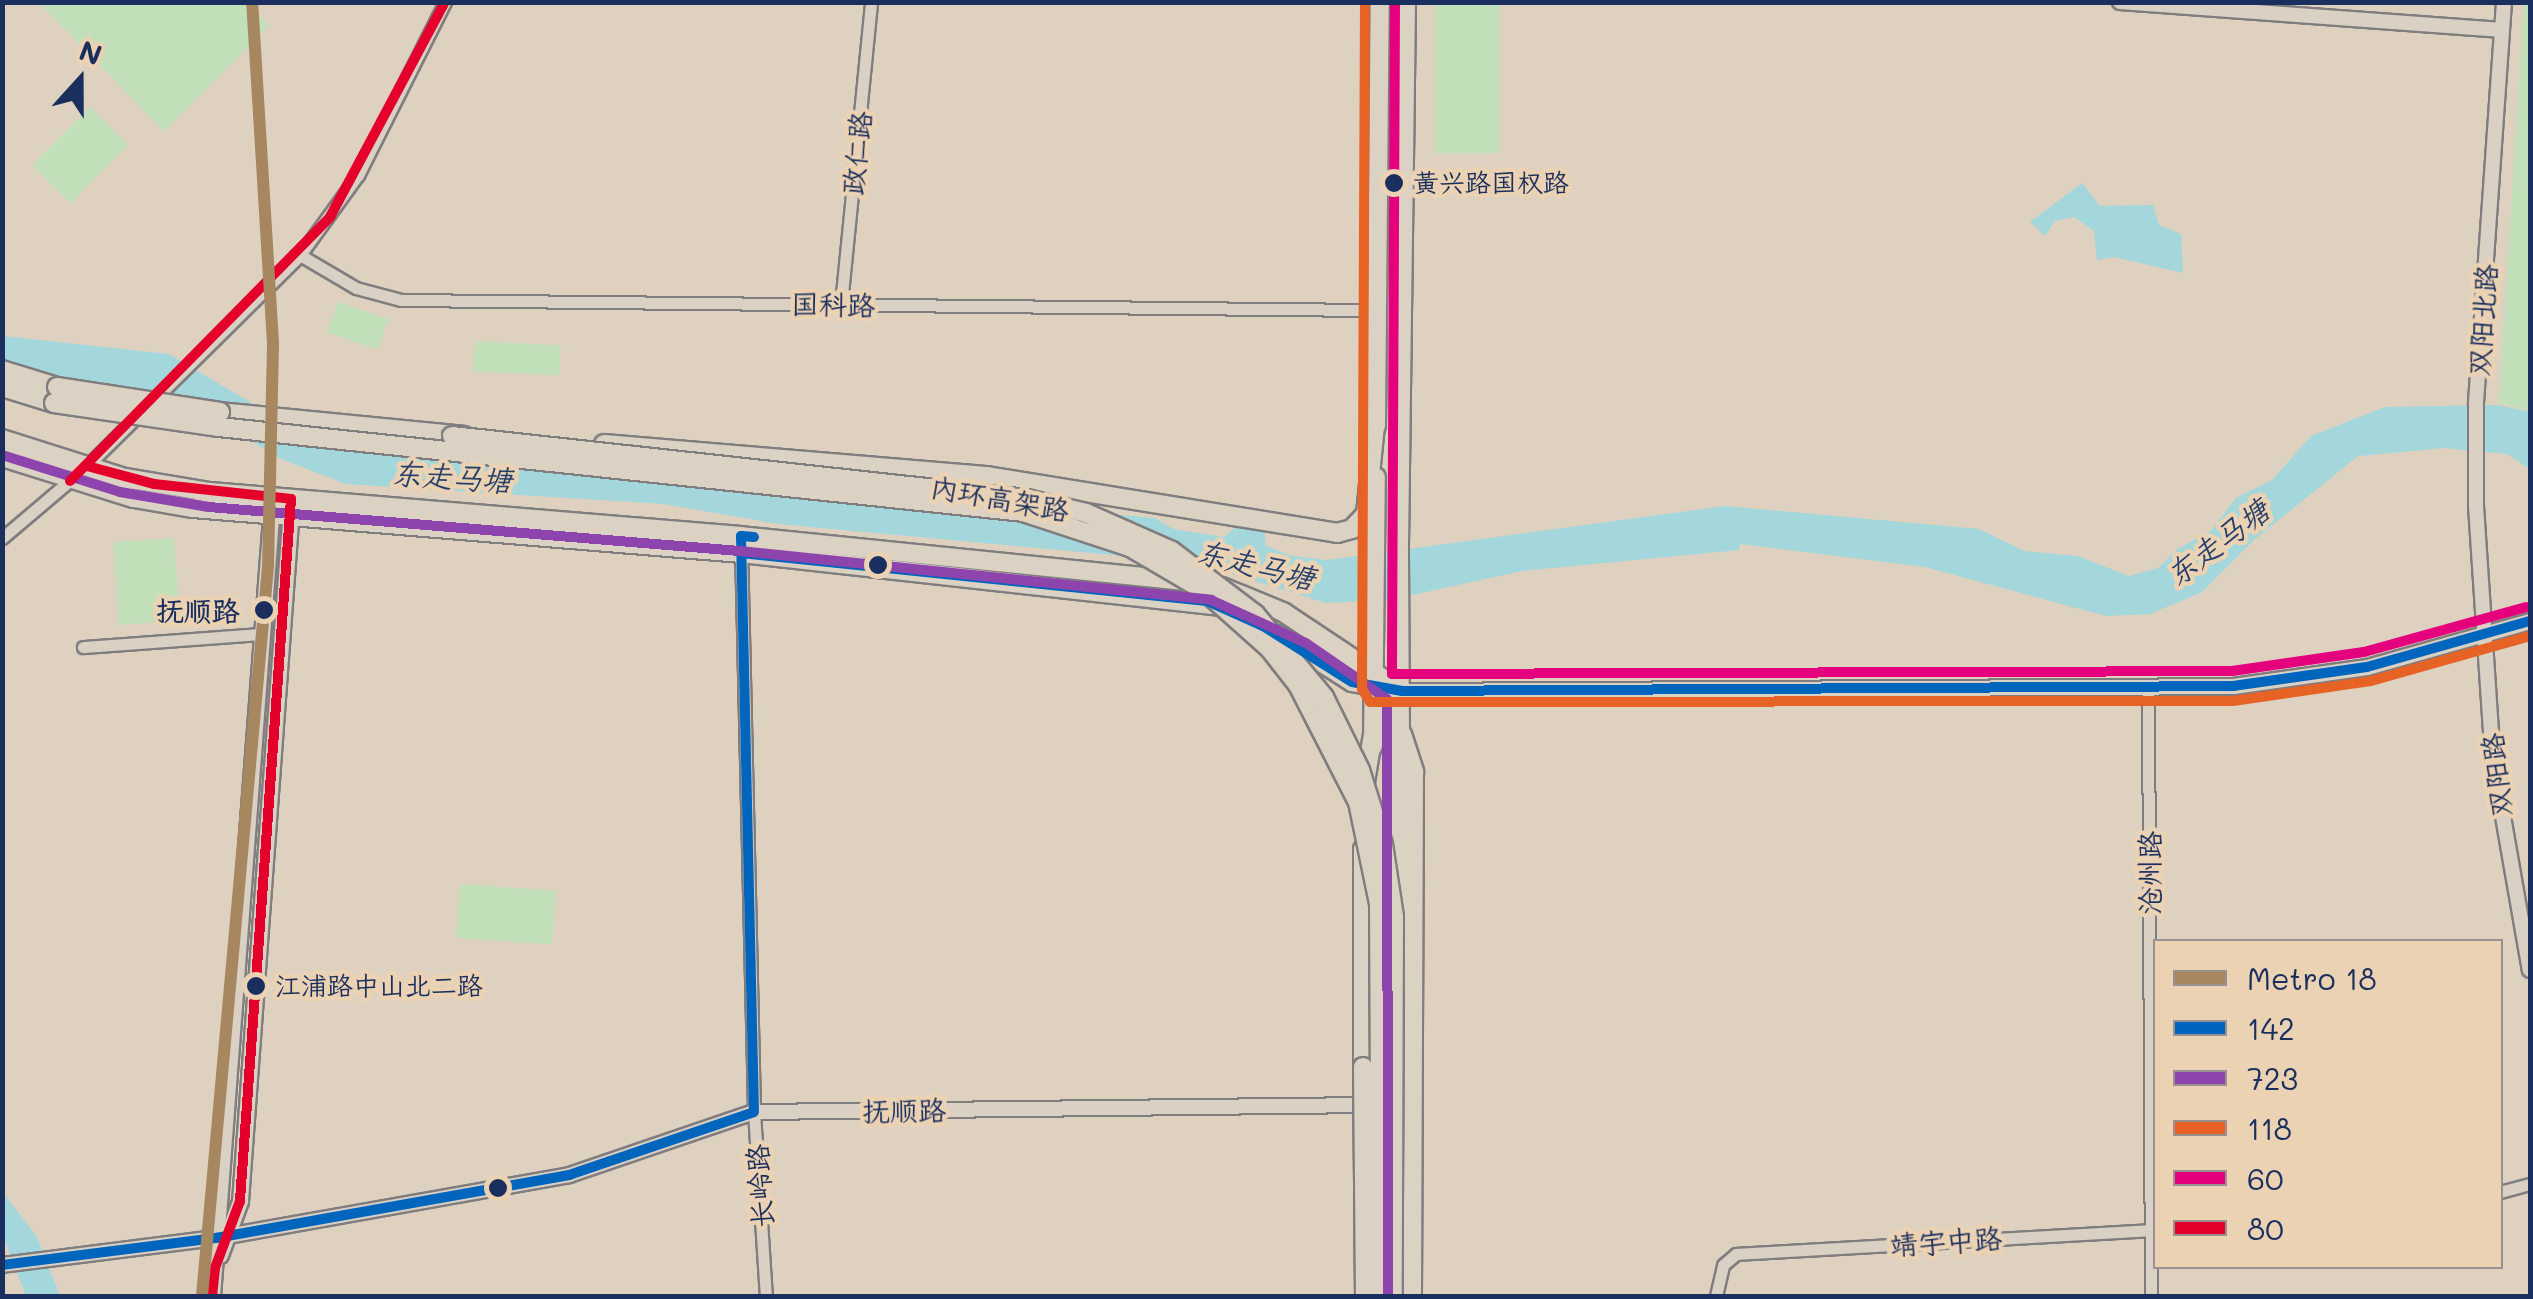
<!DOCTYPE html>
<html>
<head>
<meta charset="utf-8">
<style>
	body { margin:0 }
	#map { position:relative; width:2533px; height:1299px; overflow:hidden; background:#ded1c0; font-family:Mali,"LXGW WenKai TC",sans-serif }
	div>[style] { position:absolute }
	.green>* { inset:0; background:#c1e0ba; transform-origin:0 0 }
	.water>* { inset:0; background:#a3d7db }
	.roads { filter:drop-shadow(2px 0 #7f7d7e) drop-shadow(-2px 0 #7f7d7e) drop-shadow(0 2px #7f7d7e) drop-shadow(0 -2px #7f7d7e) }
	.minor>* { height:11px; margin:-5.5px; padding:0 5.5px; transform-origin:5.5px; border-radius:5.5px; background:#dad0c4 }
	.tertiary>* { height:14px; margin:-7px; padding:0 7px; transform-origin:7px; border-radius:7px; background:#dad0c4 }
	.secondary>* { height:15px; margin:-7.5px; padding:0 7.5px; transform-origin:7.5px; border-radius:7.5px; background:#dad0c4 }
	.primary>* { height:18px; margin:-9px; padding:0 9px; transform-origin:9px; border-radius:9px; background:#dcd2c4 }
	.trunk>* { height:18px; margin:-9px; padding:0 9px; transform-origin:9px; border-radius:9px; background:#dcd2c4 }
	.bridges { filter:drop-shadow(2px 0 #7f7d7e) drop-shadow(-2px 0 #7f7d7e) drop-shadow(0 2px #7f7d7e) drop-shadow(0 -2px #7f7d7e) }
	.trunk-bridge>* { height:18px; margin:-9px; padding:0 9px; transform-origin:9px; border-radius:9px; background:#dcd2c4 }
	.bus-1>* { height:10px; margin:-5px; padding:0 5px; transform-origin:5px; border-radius:5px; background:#0065bd }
	.bus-2>* { height:10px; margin:-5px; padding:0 5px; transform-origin:5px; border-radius:5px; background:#8e44ad }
	.bus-3>* { height:10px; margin:-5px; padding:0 5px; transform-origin:5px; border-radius:5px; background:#e76225 }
	.bus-4>* { height:10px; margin:-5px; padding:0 5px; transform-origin:5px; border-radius:5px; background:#e5007d }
	.bus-5>* { height:10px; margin:-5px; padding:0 5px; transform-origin:5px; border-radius:5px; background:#e4002b }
	.metro-1>* { height:12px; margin:-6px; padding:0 6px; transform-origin:6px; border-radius:6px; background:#a78760 }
	.dots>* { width:28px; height:28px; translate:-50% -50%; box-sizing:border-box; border:5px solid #ebd2b3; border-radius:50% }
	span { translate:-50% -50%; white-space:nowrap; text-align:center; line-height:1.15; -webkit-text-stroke:9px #ebd2b3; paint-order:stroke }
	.bus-label { font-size:26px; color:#1b2f5e }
	.left { translate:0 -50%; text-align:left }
	.street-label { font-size:28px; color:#1b2f5e }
	.stop-label { font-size:28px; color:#1b2f5e; font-weight:700 }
	.right { translate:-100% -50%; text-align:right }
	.water-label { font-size:30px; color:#26406c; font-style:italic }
	.frame { position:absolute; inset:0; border:5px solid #1b2f5e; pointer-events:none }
	.legend { position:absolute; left:2153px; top:939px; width:350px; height:330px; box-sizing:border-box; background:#ebd2b3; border:2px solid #989191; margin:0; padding:12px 18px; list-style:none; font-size:30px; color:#1b2f5e }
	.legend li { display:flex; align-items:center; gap:20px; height:50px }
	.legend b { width:50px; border:2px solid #989191 }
	.north { position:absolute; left:30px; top:30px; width:100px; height:100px; -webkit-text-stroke:8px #ebd2b3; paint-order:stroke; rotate:21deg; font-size:28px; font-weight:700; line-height:40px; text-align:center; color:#1b2f5e }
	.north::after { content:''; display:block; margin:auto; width:35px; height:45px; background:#1b2f5e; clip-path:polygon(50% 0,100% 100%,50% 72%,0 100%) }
</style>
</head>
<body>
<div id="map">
	<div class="green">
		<i style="clip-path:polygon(39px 3px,246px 3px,270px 25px,164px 131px)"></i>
		<i style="left:1435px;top:3px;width:65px;height:150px"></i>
		<i style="clip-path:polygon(2524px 3px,2530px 3px,2530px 411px,2499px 403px)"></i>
		<i style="left:90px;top:107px;width:54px;height:82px;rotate:45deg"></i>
		<i style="left:338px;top:302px;width:53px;height:32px;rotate:19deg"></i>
		<i style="left:475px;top:341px;width:86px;height:30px;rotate:3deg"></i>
		<i style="left:174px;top:538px;width:83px;height:61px;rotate:86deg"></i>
		<i style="left:460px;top:884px;width:96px;height:54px;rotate:4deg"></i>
	</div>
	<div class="water">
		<i style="clip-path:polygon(2082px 183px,2100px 206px,2153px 205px,2159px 225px,2181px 234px,2183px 273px,2114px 257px,2097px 260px,2094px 231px,2074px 217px,2055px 221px,2045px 236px,2030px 222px)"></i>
		<i style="clip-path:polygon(2px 336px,169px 354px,317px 442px,1155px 518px,1173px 529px,1224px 537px,1237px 526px,1264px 530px,1266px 546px,1291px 556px,1327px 560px,1725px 506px,1979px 529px,2024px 551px,2077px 556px,2129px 576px,2158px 568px,2179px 548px,2211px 531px,2236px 498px,2272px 480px,2311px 436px,2385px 407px,2498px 405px,2530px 412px,2530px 469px,2507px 454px,2444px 448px,2358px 456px,2254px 540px,2202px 592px,2150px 614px,2106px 616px,1925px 567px,1740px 544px,1739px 550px,1522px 571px,1389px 600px,1326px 603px,1198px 563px,778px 524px,664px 504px,346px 484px,281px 459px,216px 420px,3px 368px)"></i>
		<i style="clip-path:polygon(2px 1191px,37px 1237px,60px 1296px,26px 1296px,3px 1236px)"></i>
	</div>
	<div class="roads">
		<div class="minor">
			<i style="left:300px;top:255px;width:65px;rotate:30.5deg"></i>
			<i style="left:356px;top:288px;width:47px;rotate:14.9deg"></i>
			<i style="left:401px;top:300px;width:975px;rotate:0.59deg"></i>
			<i style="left:841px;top:304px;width:303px;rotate:-84.3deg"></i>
			<i style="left:2px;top:538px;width:111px;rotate:-40.3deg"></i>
			<i style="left:87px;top:466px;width:300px;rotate:-44.7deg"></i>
			<i style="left:300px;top:255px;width:99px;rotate:-54.1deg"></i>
			<i style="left:358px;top:175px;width:194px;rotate:-63.3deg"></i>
			<i style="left:741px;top:546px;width:566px;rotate:88.68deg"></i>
			<i style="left:754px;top:1112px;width:184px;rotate:86.3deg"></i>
			<i style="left:83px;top:647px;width:179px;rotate:-4.2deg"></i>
			<i style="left:2148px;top:689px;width:607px;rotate:89.72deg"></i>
			<i style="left:2500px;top:1192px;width:31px;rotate:-15deg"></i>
			<i style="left:1716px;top:1296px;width:32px;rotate:-77deg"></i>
			<i style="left:1723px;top:1265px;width:17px;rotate:-40deg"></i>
			<i style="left:1736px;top:1254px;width:421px;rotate:-3.3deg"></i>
		</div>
		<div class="tertiary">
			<i style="left:2120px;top:2px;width:383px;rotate:4.2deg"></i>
			<i style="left:2504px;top:2px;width:404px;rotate:94deg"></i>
			<i style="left:2476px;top:405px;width:101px;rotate:90deg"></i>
			<i style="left:2476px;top:506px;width:254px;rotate:86.2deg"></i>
			<i style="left:2493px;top:759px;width:214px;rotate:80.1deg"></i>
			<i style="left:2px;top:1265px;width:216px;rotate:-7.2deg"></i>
			<i style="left:216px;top:1238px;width:359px;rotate:-10.1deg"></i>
			<i style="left:569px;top:1175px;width:195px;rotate:-18.8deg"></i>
			<i style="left:754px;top:1112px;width:620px;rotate:-0.65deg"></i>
		</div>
		<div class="secondary">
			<i style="left:1402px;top:691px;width:831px;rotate:-0.34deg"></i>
			<i style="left:2233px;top:686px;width:135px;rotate:-8.1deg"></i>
			<i style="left:2367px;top:667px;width:169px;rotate:-15.8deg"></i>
			<i style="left:220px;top:1255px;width:58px;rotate:-69.7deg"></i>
			<i style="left:240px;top:1201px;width:695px;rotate:-85.79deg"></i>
			<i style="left:212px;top:1296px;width:795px;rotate:-85.67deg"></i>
		</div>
		<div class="primary">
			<i style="left:1376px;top:426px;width:424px;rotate:-89.5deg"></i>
			<i style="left:2px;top:439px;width:129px;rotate:17.6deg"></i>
			<i style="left:125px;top:478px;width:86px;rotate:9.4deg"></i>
			<i style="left:210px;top:492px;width:533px;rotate:4.74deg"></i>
			<i style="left:741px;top:536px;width:452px;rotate:5.8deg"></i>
			<i style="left:2px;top:457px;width:138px;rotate:17.3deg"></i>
			<i style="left:134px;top:498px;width:60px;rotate:9.6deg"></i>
			<i style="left:193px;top:508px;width:550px;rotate:4.69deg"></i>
			<i style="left:741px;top:553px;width:486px;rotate:6.3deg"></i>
			<i style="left:1222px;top:587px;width:66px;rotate:22.3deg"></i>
			<i style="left:1283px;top:612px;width:143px;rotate:33.6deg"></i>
			<i style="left:1278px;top:635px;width:88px;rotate:32.4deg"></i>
			<i style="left:1352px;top:682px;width:46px;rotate:11.3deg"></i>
			<i style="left:1373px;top:746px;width:269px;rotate:-89.4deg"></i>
			<i style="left:1403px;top:1296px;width:750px;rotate:-90.31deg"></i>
			<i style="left:1399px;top:546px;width:544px;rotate:-89.26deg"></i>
		</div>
		<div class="trunk">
			<i style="left:2px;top:370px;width:58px;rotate:17.2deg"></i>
			<i style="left:2px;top:387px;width:54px;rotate:17.1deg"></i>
			<i style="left:220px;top:412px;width:245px;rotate:5.6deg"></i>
			<i style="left:604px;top:444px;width:383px;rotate:4.8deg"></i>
			<i style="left:986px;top:476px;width:356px;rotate:9.2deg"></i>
			<i style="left:1337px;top:533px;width:16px;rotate:-15deg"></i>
			<i style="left:1352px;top:529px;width:21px;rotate:-47deg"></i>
			<i style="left:1366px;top:514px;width:100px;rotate:-84.2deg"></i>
			<i style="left:1402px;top:734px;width:40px;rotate:72deg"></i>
			<i style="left:1414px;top:772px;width:524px;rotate:90.22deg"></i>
			<i style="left:1364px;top:788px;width:55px;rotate:-80.5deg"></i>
			<i style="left:1363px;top:1067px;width:218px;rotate:-90deg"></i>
		</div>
	</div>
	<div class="bridges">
		<div class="trunk-bridge">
			<i style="left:57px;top:387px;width:165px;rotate:8.7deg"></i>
			<i style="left:54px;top:403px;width:167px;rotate:8.3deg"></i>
			<i style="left:219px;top:427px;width:808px;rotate:6.03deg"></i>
			<i style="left:1023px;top:512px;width:113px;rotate:18.1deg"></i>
			<i style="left:1130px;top:547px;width:87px;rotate:30.4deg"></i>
			<i style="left:1205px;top:591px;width:86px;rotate:41.7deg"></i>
			<i style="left:1269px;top:648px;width:47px;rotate:51.9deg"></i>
			<i style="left:1298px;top:685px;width:131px;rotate:62.9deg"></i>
			<i style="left:1358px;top:802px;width:103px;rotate:78.3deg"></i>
			<i style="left:1379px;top:903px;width:393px;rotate:89.7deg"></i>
			<i style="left:452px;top:436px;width:578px;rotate:6.25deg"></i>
			<i style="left:1027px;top:499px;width:61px;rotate:13.3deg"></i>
			<i style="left:1086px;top:513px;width:94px;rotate:23.8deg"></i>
			<i style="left:1172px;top:551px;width:104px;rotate:37.2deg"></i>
			<i style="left:1255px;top:614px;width:108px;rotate:50.3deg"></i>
			<i style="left:1324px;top:697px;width:81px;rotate:63.7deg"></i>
			<i style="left:1360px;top:770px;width:77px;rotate:72.7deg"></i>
			<i style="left:1383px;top:844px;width:74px;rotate:81.4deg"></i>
			<i style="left:1394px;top:917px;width:379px;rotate:90.2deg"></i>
			<i style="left:1363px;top:1067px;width:229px;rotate:89.5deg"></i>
		</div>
	</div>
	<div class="bus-1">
		<i style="left:754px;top:537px;width:13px;rotate:-176deg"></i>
		<i style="left:741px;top:536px;width:576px;rotate:88.71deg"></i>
		<i style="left:741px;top:553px;width:468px;rotate:5.9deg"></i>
		<i style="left:1207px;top:601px;width:61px;rotate:24.1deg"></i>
		<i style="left:1263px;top:626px;width:105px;rotate:32.2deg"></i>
		<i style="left:1352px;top:682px;width:51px;rotate:10.2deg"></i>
		<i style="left:1402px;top:691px;width:831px;rotate:-0.34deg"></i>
		<i style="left:2233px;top:686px;width:135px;rotate:-8.1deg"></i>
		<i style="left:2367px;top:667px;width:169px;rotate:-15.8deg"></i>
		<i style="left:2px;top:1265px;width:216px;rotate:-7.2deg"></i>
		<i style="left:216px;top:1238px;width:359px;rotate:-10.1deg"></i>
		<i style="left:569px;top:1175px;width:195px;rotate:-18.8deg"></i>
	</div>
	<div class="bus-2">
		<i style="left:2px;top:455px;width:124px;rotate:17.4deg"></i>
		<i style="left:120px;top:492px;width:90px;rotate:9.6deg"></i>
		<i style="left:209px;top:507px;width:533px;rotate:4.74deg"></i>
		<i style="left:740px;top:551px;width:474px;rotate:5.9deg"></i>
		<i style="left:1211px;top:600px;width:104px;rotate:24.4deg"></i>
		<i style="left:1306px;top:643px;width:98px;rotate:34.7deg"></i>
		<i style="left:1387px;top:699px;width:597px;rotate:89.9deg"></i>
	</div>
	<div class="bus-3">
		<i style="left:1365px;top:2px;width:687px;rotate:90.25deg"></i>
		<i style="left:1362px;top:689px;width:15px;rotate:58deg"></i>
		<i style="left:1370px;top:702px;width:863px;rotate:-0.07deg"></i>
		<i style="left:2233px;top:701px;width:139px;rotate:-8.2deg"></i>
		<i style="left:2371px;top:681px;width:165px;rotate:-15.8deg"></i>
	</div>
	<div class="bus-4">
		<i style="left:1395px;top:2px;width:672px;rotate:90.26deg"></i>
		<i style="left:1392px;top:674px;width:840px;rotate:-0.2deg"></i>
		<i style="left:2232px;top:671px;width:133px;rotate:-8.2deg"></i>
		<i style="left:2364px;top:652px;width:168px;rotate:-15.5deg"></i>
	</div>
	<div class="bus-5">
		<i style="left:87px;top:466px;width:69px;rotate:15deg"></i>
		<i style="left:154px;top:484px;width:138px;rotate:6.2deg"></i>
		<i style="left:291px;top:499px;width:704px;rotate:94.16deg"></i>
		<i style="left:240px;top:1201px;width:72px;rotate:110.5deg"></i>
		<i style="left:215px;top:1268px;width:28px;rotate:96deg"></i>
		<i style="left:70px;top:481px;width:371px;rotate:-45.4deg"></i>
		<i style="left:330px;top:217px;width:244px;rotate:-61.9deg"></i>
	</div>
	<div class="metro-1">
		<i style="left:202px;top:1296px;width:733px;rotate:-84.83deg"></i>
		<i style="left:268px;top:566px;width:223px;rotate:-88.7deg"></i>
		<i style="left:273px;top:343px;width:342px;rotate:-93.5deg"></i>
	</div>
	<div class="dots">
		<i style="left:1394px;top:183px;background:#1b2f5e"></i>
		<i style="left:878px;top:565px;background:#1b2f5e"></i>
		<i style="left:264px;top:610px;background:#1b2f5e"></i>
		<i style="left:256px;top:986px;background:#1b2f5e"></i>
		<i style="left:498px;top:1188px;background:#1b2f5e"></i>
	</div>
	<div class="bus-label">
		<span class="left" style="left:1413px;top:183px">黄兴路国权路</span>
		<span class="left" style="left:275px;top:986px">江浦路中山北二路</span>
	</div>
	<div class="street-label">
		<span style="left:856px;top:153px;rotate:-84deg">政仁路</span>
		<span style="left:833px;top:304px;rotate:1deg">国科路</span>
		<span style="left:2482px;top:320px;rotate:-86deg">双阳北路</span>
		<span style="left:1000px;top:498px;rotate:10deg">内环高架路</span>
		<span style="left:2496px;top:775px;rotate:-97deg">双阳路</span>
		<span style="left:2149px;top:873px;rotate:-90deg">沧州路</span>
		<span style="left:904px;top:1110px;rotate:-1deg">抚顺路</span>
		<span style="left:759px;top:1186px;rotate:-94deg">长岭路</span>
		<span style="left:1946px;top:1241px;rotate:-4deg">靖宇中路</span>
	</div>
	<div class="stop-label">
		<span class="right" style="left:240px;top:610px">抚顺路</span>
	</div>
	<div class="water-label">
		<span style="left:452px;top:476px;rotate:4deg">东走马塘</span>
		<span style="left:2217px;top:542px;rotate:-37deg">东走马塘</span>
		<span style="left:1256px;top:564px;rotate:14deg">东走马塘</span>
	</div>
	<div class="frame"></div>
	<ul class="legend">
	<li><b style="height:12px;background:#a78760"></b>Metro 18</li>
	<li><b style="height:12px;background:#0065bd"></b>142</li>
	<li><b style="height:12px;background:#8e44ad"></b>723</li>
	<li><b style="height:12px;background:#e76225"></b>118</li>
	<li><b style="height:12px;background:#e5007d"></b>60</li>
	<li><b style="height:12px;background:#e4002b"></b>80</li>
	</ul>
	<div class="north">N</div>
</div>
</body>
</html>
